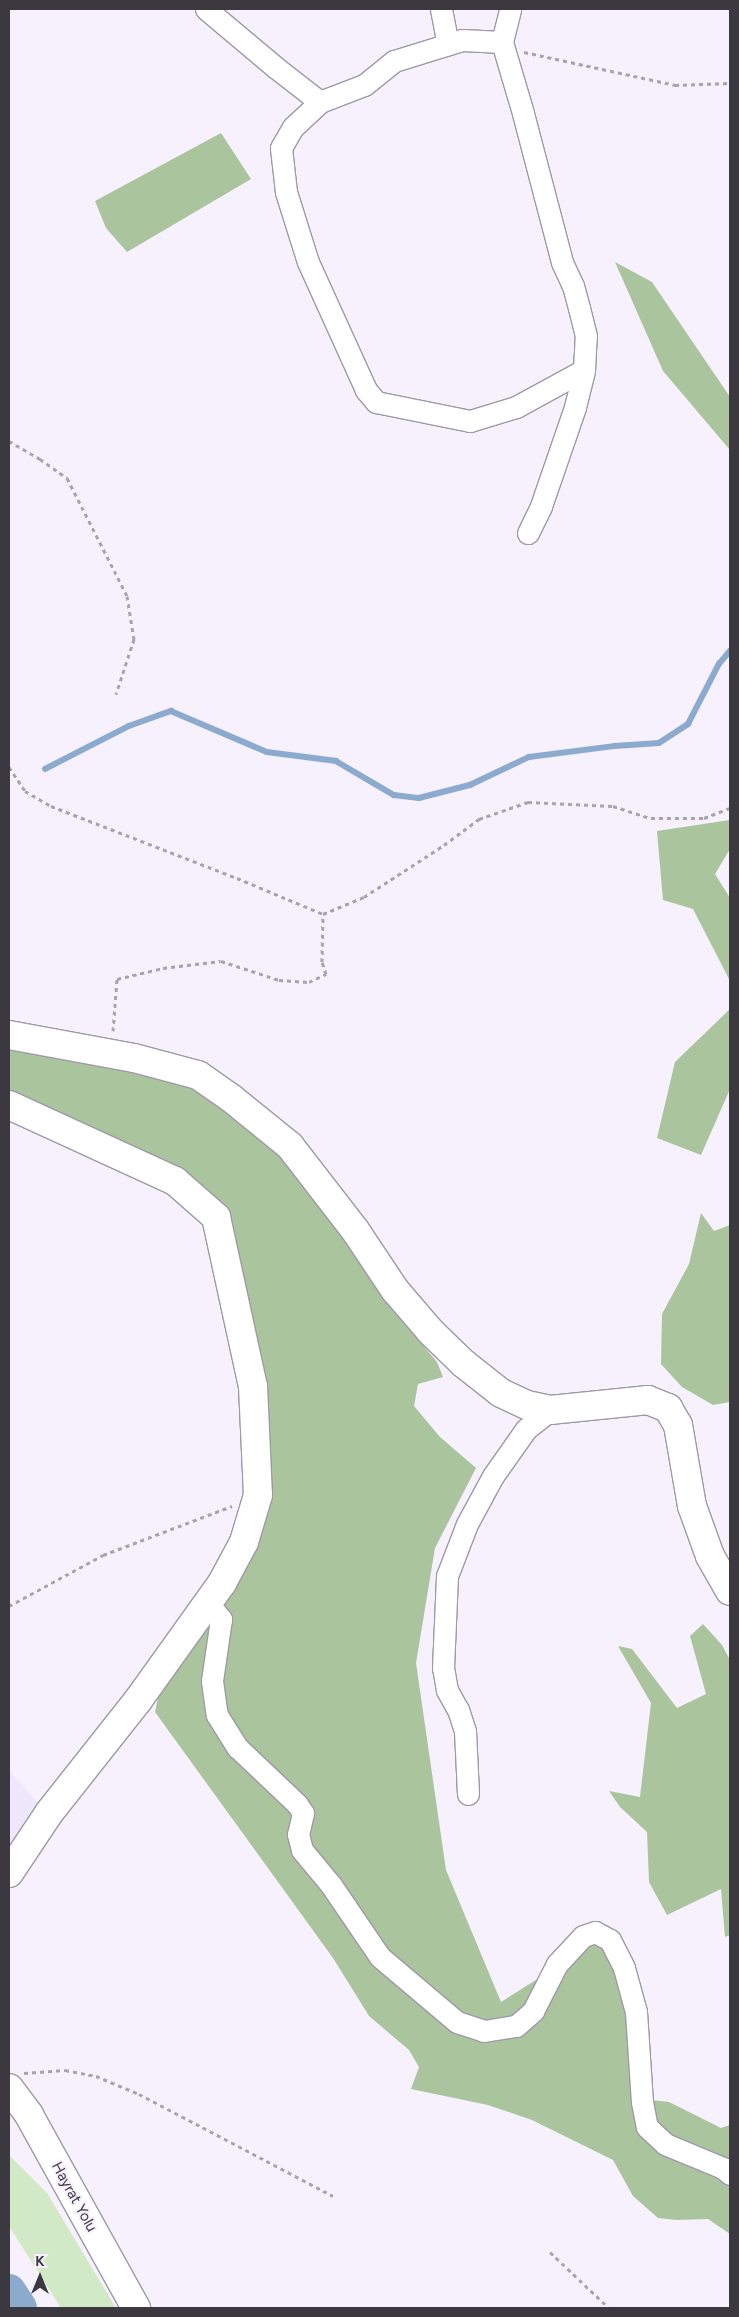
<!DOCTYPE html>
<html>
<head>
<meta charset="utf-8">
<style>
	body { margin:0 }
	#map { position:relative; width:739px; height:2317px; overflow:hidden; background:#f6f1fd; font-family:Figtree,sans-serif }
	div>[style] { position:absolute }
	.built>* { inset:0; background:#efe7fc }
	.green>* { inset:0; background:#d2e9c5 }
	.forest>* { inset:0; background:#aac49d }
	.stream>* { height:5.5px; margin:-2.75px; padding:0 2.75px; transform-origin:2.75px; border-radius:2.75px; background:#8caacd }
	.river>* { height:34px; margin:-17px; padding:0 17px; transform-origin:17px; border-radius:17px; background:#8caacd }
	.path>* { height:3px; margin-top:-1.5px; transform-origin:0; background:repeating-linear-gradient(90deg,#a8a4ae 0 4px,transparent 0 8px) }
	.roads { filter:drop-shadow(1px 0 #9e99a7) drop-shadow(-1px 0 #9e99a7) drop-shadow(0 1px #9e99a7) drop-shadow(0 -1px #9e99a7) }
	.street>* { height:21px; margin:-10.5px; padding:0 10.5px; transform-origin:10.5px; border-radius:10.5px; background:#fff }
	.secondary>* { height:28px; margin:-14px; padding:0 14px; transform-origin:14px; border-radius:14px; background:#fff }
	span { translate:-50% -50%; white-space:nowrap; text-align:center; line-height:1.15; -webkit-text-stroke:4px #f6f1fd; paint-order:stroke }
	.street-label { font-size:15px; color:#3b393f }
	.frame { position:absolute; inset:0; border:10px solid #3b393f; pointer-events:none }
	.north { position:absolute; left:15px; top:2252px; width:50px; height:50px; -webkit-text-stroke:4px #f6f1fd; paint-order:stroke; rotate:0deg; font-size:14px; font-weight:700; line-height:20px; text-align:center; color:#3b393f }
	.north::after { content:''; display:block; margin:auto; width:18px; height:22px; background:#3b393f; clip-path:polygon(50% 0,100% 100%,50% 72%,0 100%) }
</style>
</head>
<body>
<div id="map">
	<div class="built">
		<i style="clip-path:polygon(9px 1770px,42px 1808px,9px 1858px)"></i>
	</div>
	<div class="green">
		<i style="clip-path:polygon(9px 2155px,47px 2193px,116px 2308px,61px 2308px,9px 2226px)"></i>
	</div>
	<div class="forest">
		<i style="clip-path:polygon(221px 133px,251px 179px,127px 252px,106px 228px,95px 201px)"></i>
		<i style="clip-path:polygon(615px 262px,652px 282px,730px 397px,730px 450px,663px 371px)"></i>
		<i style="clip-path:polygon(730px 820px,730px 849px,715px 874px,730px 898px,730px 981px,693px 909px,663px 900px,657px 831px)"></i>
		<i style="clip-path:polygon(730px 1009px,730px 1089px,701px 1155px,657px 1138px,675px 1062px)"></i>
		<i style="clip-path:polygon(9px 1044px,193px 1081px,275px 1143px,321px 1203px,394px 1311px,437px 1362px,443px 1377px,418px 1384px,414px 1406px,440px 1437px,476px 1468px,435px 1548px,416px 1663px,446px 1870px,501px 2002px,598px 1941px,614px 1960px,628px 2016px,633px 2098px,669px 2102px,721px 2128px,730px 2125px,730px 2234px,708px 2219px,677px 2220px,658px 2218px,633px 2196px,613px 2160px,532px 2120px,488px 2105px,411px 2089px,419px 2067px,409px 2050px,369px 2016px,333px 1958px,155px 1712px,159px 1693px,205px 1631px,252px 1549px,228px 1221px,9px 1096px)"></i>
		<i style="clip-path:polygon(701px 1213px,714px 1231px,730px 1225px,730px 1402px,713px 1405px,682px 1387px,661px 1364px,662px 1314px,689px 1264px)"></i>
		<i style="clip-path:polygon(703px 1624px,722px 1645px,730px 1660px,730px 1935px,725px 1937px,721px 1889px,667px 1915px,649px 1882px,647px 1832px,620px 1807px,609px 1791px,640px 1797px,651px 1703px,618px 1646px,632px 1649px,677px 1708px,706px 1694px,690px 1636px)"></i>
	</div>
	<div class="stream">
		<i style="left:45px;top:769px;width:94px;rotate:-27.1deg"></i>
		<i style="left:129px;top:726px;width:45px;rotate:-19.7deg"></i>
		<i style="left:171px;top:711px;width:104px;rotate:23.1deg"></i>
		<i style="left:267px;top:752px;width:70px;rotate:7.4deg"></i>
		<i style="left:336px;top:761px;width:67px;rotate:30.4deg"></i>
		<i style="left:394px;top:795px;width:25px;rotate:7deg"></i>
		<i style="left:419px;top:798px;width:53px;rotate:-14.3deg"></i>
		<i style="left:470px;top:785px;width:65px;rotate:-25.4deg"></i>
		<i style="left:529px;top:757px;width:87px;rotate:-7.3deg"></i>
		<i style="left:615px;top:746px;width:44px;rotate:-3.9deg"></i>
		<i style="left:659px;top:743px;width:35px;rotate:-33deg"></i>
		<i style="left:688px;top:724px;width:68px;rotate:-62.7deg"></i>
		<i style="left:719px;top:664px;width:17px;rotate:-50deg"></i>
	</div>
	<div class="river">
		<i style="left:9px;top:2291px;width:20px;rotate:57deg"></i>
	</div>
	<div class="path">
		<i style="left:524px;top:52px;width:155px;rotate:12.3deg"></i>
		<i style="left:675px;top:85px;width:55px;rotate:-2.1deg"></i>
		<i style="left:9px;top:441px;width:36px;rotate:30deg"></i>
		<i style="left:40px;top:459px;width:33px;rotate:35deg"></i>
		<i style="left:67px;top:478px;width:132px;rotate:63deg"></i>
		<i style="left:127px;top:596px;width:44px;rotate:80.8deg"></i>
		<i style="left:134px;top:639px;width:58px;rotate:108.1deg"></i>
		<i style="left:9px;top:767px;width:29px;rotate:56deg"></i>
		<i style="left:25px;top:791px;width:30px;rotate:30deg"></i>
		<i style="left:51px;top:806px;width:199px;rotate:21.2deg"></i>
		<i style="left:237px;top:878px;width:93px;rotate:22.7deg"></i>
		<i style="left:323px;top:914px;width:44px;rotate:-22.5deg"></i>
		<i style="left:364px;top:897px;width:95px;rotate:-33deg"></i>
		<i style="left:444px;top:845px;width:44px;rotate:-36.6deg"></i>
		<i style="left:479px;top:819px;width:52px;rotate:-19.1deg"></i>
		<i style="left:528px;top:802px;width:85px;rotate:2.7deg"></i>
		<i style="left:613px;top:806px;width:40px;rotate:18deg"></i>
		<i style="left:651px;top:818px;width:53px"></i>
		<i style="left:704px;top:818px;width:28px;rotate:-21deg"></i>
		<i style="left:113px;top:1031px;width:52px;rotate:-85.6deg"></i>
		<i style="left:117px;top:979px;width:47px;rotate:-13.4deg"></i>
		<i style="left:163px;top:968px;width:58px;rotate:-6.9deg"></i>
		<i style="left:221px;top:961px;width:61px;rotate:18.1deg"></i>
		<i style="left:279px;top:980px;width:30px;rotate:4deg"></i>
		<i style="left:309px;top:982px;width:19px;rotate:-25deg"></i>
		<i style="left:326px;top:974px;width:13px;rotate:-108deg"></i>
		<i style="left:322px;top:962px;width:48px;rotate:-88.8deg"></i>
		<i style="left:9px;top:1606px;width:107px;rotate:-28.5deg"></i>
		<i style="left:103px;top:1555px;width:138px;rotate:-20.8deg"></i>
		<i style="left:24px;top:2073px;width:41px;rotate:-4.2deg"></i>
		<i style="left:65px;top:2070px;width:32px;rotate:11deg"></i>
		<i style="left:96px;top:2076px;width:47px;rotate:22.7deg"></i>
		<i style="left:139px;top:2094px;width:219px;rotate:27.7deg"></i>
		<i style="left:550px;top:2252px;width:81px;rotate:43.5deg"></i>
	</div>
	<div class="roads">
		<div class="street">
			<i style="left:206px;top:9px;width:90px;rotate:40deg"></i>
			<i style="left:275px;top:67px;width:57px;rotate:37.9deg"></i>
			<i style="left:441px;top:9px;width:36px;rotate:79deg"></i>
			<i style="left:502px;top:42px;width:40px;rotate:-177.1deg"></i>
			<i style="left:462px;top:40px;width:71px;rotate:162.8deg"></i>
			<i style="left:394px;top:61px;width:38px;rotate:141deg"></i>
			<i style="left:364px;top:85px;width:47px;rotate:158.9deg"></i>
			<i style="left:320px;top:102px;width:37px;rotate:137deg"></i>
			<i style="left:293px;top:127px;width:24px;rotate:120deg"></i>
			<i style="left:281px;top:148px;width:44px;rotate:83.5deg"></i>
			<i style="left:286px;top:192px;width:73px;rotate:72.6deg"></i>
			<i style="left:308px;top:262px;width:141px;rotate:65.6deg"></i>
			<i style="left:366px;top:390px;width:16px;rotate:50deg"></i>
			<i style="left:376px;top:402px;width:96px;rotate:11.4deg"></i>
			<i style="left:470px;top:421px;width:48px;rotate:-16.9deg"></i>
			<i style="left:516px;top:407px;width:77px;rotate:-28.6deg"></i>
			<i style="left:584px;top:370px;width:34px;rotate:-87deg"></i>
			<i style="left:586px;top:336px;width:29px;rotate:-104deg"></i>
			<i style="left:579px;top:308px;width:23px;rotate:-105deg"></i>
			<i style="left:573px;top:286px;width:26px;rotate:-115deg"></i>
			<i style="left:562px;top:262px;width:154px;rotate:-104.7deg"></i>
			<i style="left:523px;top:113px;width:74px;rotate:-106.5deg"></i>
			<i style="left:502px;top:42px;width:34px;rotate:-76deg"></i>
			<i style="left:528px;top:533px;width:30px;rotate:-64deg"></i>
			<i style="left:541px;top:506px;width:105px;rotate:-71deg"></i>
			<i style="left:575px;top:407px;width:38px;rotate:-76deg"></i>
			<i style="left:208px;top:1603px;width:21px;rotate:51deg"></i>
			<i style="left:221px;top:1619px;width:63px;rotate:98.3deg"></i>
			<i style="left:212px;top:1681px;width:34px;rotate:82deg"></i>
			<i style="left:217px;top:1715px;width:39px;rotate:58deg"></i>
			<i style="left:238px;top:1748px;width:81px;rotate:43.5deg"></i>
			<i style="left:297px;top:1804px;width:11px;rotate:56deg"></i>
			<i style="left:303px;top:1813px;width:22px;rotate:103deg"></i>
			<i style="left:298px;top:1834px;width:16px;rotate:76deg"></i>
			<i style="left:302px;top:1850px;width:45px;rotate:50.4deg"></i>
			<i style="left:331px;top:1885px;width:87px;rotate:55.8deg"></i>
			<i style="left:380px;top:1957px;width:101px;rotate:40.2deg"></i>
			<i style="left:457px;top:2022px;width:28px;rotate:18deg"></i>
			<i style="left:484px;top:2031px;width:32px;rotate:-9deg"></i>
			<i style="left:516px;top:2026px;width:23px;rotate:-41deg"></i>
			<i style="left:533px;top:2011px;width:53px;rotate:-62.9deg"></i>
			<i style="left:557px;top:1964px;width:38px;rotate:-47deg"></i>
			<i style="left:583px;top:1936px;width:13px;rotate:-18deg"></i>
			<i style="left:595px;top:1932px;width:17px;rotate:28deg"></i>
			<i style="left:610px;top:1940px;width:31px;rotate:63deg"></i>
			<i style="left:624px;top:1968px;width:46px;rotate:74.7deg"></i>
			<i style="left:636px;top:2012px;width:90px;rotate:86.2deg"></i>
			<i style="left:642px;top:2102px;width:25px;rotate:79deg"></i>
			<i style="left:647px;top:2127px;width:25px;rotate:43deg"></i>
			<i style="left:665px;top:2144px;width:63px;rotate:22.5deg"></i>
			<i style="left:723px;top:2168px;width:9px;rotate:41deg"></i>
			<i style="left:468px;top:1794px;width:63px;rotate:-92.7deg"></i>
			<i style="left:465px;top:1731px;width:22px;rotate:-108deg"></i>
			<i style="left:458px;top:1710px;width:23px;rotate:-119deg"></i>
			<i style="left:447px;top:1690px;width:22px;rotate:-100deg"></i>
			<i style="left:443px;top:1668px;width:92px;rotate:-87.5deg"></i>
			<i style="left:447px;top:1576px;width:56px;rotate:-69deg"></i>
			<i style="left:467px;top:1524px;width:55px;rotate:-61.6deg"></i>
			<i style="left:493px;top:1476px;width:57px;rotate:-54.9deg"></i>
			<i style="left:526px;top:1429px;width:31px;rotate:-38deg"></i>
		</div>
		<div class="secondary">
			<i style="left:9px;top:1035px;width:127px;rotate:10.4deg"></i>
			<i style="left:134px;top:1058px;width:66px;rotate:14.9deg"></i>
			<i style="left:198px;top:1075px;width:40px;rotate:34.9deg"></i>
			<i style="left:231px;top:1098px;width:76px;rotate:39.1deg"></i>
			<i style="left:290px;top:1146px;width:106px;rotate:52.3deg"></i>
			<i style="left:355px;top:1230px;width:72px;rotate:56.3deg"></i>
			<i style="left:395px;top:1290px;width:55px;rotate:49.4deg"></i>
			<i style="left:431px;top:1332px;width:45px;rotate:44.1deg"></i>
			<i style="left:463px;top:1363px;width:48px;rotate:38.3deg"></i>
			<i style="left:501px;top:1393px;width:29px;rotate:25deg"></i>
			<i style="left:527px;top:1405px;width:24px;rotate:12deg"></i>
			<i style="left:550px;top:1410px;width:99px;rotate:-5.8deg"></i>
			<i style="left:648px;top:1400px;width:22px;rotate:22deg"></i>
			<i style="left:668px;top:1408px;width:20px;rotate:60deg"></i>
			<i style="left:678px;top:1425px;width:82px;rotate:80.2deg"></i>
			<i style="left:692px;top:1506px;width:53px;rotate:70.2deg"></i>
			<i style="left:710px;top:1556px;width:40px;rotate:60.3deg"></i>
			<i style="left:9px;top:1105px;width:183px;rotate:24.6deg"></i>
			<i style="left:175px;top:1181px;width:55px;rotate:41.3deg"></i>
			<i style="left:216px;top:1217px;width:173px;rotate:77.7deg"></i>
			<i style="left:253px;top:1386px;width:109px;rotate:87.4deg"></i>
			<i style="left:258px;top:1495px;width:49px;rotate:106.6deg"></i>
			<i style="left:244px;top:1542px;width:47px;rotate:118.2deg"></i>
			<i style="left:222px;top:1583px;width:143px;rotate:125.6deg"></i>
			<i style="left:139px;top:1699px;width:145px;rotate:128.3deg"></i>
			<i style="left:49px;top:1813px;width:72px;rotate:123.7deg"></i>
			<i style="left:9px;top:2088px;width:34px;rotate:53deg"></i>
			<i style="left:29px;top:2115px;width:221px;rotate:61deg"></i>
		</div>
	</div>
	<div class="street-label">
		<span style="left:74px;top:2197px;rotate:61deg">Hayrat Yolu</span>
	</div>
	<div class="frame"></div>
	<div class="north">K</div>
</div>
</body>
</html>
